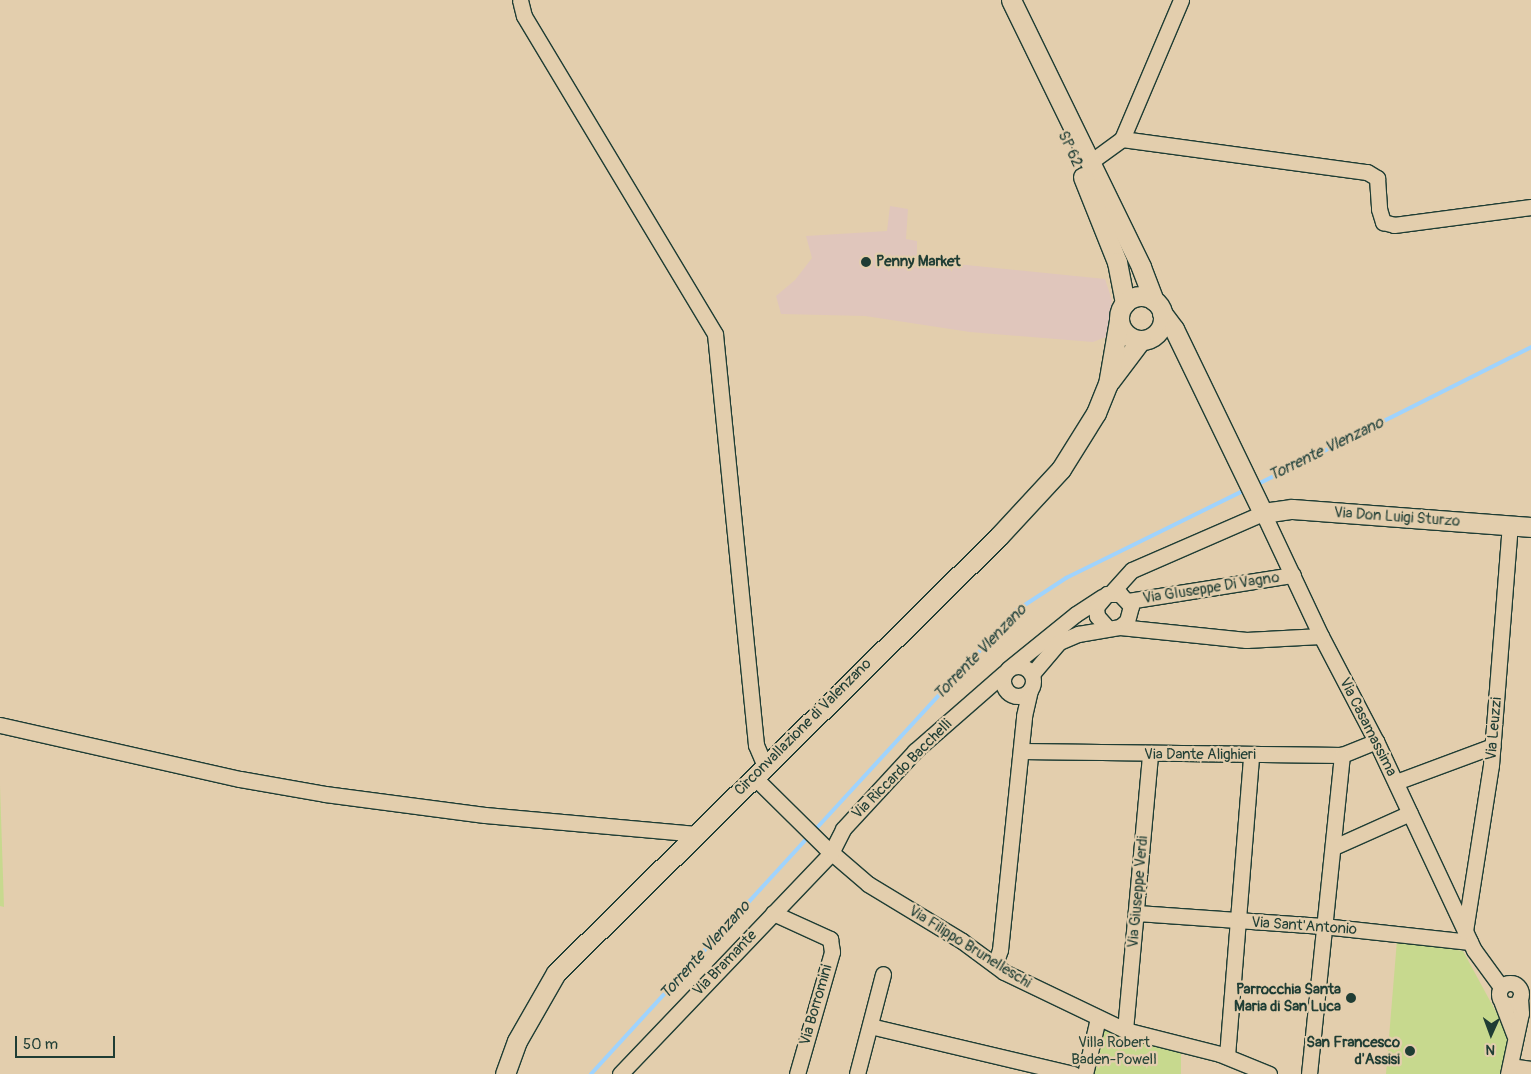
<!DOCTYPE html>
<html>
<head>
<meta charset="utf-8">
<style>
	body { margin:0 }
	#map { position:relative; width:1531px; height:1074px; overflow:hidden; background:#e3cead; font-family:Pangolin,sans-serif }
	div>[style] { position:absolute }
	.built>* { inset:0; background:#e0c6bc }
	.green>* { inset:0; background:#c7d98e }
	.stream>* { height:4px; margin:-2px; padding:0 2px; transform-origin:2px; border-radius:2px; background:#9fd3fd }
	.roads { filter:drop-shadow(1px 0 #1f3d34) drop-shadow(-1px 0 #1f3d34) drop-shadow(0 1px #1f3d34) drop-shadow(0 -1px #1f3d34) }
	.minor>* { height:15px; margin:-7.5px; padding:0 7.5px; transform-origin:7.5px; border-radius:7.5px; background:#e3cead }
	.minor>.ring { margin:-7.5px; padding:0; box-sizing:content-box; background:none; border:15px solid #e3cead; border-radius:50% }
	.major>* { height:19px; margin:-9.5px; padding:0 9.5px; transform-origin:9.5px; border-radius:9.5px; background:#e3cead }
	.major>.ring { margin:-9.5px; padding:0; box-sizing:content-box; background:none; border:19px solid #e3cead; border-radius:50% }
	.dots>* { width:14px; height:14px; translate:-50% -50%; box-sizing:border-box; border:2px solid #e3cead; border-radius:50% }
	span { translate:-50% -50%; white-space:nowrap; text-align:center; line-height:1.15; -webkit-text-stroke:4.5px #e3cead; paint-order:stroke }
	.street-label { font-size:15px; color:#1f3d34 }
	.poi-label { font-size:15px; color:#1f3d34; font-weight:700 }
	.left { translate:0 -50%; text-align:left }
	.right { translate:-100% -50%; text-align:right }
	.park-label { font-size:15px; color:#274538 }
	.water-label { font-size:16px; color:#25443e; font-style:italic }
	.north { position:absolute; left:1466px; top:1009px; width:50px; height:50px; -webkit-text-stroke:4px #e3cead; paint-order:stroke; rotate:182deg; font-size:14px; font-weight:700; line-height:20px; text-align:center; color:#1f3d34 }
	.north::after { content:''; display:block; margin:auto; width:18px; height:22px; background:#1f3d34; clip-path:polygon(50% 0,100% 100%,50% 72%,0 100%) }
	.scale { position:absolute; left:15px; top:1036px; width:100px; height:22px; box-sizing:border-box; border:2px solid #1f3d34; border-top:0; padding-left:6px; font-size:15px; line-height:18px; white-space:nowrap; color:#1f3d34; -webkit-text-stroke:4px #e3cead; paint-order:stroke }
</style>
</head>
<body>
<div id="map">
	<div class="built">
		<i style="clip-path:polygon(890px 206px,908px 209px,906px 239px,917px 241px,917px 260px,1105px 279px,1112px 300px,1106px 337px,1093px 342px,970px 332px,865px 316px,781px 314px,776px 296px,795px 280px,812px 258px,806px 236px,887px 231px)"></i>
	</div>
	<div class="green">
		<i style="clip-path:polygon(0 786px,4px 907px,0 906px)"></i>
		<i style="clip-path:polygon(1397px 940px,1463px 951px,1502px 1023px,1510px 1045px,1500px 1074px,1386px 1074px)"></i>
		<i style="clip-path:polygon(1098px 1018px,1181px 1044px,1181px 1074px,1085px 1074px)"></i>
	</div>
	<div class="stream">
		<i style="left:1256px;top:485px;width:308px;rotate:-26.6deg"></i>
		<i style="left:814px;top:831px;width:300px;rotate:-47.4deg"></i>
		<i style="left:1017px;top:610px;width:59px;rotate:-33.1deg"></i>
		<i style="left:1066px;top:578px;width:199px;rotate:-26.2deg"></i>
		<i style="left:591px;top:1074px;width:323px;rotate:-47.5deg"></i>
	</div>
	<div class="roads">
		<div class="minor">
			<i style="left:520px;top:0;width:16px;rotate:76deg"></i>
			<i style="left:524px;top:16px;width:371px;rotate:59deg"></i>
			<i style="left:715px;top:334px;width:413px;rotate:84.3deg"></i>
			<i style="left:756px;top:745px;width:23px;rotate:67deg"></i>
			<i style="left:1122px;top:139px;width:247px;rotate:7.7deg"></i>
			<i style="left:1367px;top:172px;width:12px;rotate:31deg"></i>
			<i style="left:1377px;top:178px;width:31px;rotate:86deg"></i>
			<i style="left:1379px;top:209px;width:14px;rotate:73deg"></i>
			<i style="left:1383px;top:222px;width:11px;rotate:15deg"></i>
			<i style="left:1394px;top:225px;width:138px;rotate:-7.5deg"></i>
			<i style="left:1089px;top:163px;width:41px;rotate:-36deg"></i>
			<i style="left:1122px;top:139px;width:151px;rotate:-67deg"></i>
			<i style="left:1111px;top:593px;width:31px;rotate:-48deg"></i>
			<i style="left:1132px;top:570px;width:143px;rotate:-23.5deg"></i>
			<i style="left:1263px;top:513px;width:136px;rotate:64.8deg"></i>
			<i style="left:1321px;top:636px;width:119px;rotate:62.4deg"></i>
			<i style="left:1376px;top:741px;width:231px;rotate:64.9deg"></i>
			<i style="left:1474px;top:950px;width:46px;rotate:53.9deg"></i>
			<i style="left:1128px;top:601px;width:167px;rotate:-9deg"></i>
			<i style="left:1120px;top:627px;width:127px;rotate:5.9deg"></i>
			<i style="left:1246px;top:640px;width:75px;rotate:-3.1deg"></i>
			<i class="ring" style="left:1003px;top:666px;width:15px;height:15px"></i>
			<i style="left:1008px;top:669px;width:87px;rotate:-39deg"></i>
			<i style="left:1076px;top:614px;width:31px;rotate:-33deg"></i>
			<i style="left:1032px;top:674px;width:42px;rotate:-49.8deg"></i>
			<i style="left:1059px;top:642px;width:21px;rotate:-23deg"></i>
			<i style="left:1078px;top:634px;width:43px;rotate:-9.5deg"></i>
			<i style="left:1120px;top:627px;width:9px;rotate:-41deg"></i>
			<i style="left:1127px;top:621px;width:16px;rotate:-75deg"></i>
			<i style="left:1131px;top:606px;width:16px;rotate:-133deg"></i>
			<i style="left:1120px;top:594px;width:13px;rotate:180deg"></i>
			<i style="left:1107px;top:594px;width:17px;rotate:130deg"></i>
			<i style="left:1096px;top:607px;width:9px;rotate:84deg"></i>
			<i style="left:1097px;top:616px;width:15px;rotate:48deg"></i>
			<i style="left:0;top:725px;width:246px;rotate:12.7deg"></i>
			<i style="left:240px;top:779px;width:86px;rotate:10deg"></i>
			<i style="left:325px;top:794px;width:161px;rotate:7.5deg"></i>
			<i style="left:485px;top:815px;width:212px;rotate:5.1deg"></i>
			<i style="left:1021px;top:751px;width:321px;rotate:0.7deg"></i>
			<i style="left:1342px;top:755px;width:37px;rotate:-22deg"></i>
			<i style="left:754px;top:777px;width:100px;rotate:44.6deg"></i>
			<i style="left:825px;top:847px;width:57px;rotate:40.7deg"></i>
			<i style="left:868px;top:884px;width:110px;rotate:31.2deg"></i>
			<i style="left:962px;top:941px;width:52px;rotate:36.4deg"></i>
			<i style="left:1004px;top:972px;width:134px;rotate:25.6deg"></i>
			<i style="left:1125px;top:1030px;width:98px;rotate:14.2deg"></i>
			<i style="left:1220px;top:1054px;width:53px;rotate:22.2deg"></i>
			<i style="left:1396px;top:782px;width:103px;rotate:-20.4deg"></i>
			<i style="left:1334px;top:847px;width:83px;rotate:-24.1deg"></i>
			<i style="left:773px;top:913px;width:63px;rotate:24.5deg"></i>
			<i style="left:830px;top:939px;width:13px;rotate:81deg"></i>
			<i style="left:832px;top:952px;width:127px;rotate:106deg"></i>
			<i style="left:1137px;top:913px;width:186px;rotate:4deg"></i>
			<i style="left:1323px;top:926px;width:148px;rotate:6.2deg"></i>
			<i style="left:1465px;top:931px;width:168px;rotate:-81.1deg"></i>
			<i style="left:1491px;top:765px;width:240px;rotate:-85.5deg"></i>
			<i style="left:995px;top:965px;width:16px;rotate:-72deg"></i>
			<i style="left:1000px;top:950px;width:235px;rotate:-84.1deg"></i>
			<i style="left:1024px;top:716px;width:26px;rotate:-77deg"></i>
			<i class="ring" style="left:1499px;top:983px;width:7px;height:7px"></i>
			<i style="left:1502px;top:1003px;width:34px;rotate:69deg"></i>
			<i style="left:870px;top:1026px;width:209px;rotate:13.3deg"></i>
			<i style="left:1125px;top:1030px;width:277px;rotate:-84.8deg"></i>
			<i style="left:1227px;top:1056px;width:302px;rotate:-85.4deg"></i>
			<i style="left:1510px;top:1066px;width:21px;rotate:8deg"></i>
			<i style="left:620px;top:1074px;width:306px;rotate:-46.3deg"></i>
			<i style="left:831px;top:853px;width:27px;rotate:-63deg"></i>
			<i style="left:843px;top:829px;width:106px;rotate:-47.3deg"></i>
			<i style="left:915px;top:751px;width:118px;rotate:-41.2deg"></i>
			<i style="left:857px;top:1074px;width:103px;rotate:-75.4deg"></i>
			<i style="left:1085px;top:1074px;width:57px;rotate:-76.9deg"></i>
			<i style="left:1309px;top:1074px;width:321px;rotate:-84.1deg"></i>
			<i style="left:1508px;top:1074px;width:62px;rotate:-78deg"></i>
			<i style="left:1521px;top:1013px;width:15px;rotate:-94deg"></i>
		</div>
		<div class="major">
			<i style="left:1011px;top:0;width:297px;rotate:64deg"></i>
			<i style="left:1141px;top:267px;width:36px;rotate:69deg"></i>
			<i style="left:1083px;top:177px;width:92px;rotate:68.2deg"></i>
			<i style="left:1117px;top:262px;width:42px;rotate:79deg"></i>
			<i class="ring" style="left:1119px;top:296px;width:25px;height:25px"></i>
			<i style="left:1162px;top:313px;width:20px;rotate:53deg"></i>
			<i style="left:1174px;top:329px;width:204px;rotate:64.2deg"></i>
			<i style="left:1263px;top:513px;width:29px;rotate:-8deg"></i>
			<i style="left:1292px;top:509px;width:240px;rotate:4.3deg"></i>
			<i style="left:1110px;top:381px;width:51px;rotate:-52.9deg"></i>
			<i style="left:505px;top:1074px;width:35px;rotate:-70deg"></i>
			<i style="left:517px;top:1041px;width:78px;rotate:-60.2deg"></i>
			<i style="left:556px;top:973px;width:622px;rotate:-44.61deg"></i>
			<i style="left:999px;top:536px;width:91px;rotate:-47.2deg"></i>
			<i style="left:1061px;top:469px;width:66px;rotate:-58deg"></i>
			<i style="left:1096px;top:413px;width:31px;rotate:-68deg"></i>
			<i style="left:1108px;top:384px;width:65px;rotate:-80.2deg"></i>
		</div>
	</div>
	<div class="dots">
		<i style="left:866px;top:262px;background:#1f3d34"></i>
		<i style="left:1351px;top:998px;background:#1f3d34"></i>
		<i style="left:1410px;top:1051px;background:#1f3d34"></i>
	</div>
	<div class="street-label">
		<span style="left:1070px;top:149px;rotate:65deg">SP 62</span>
		<span style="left:1397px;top:517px;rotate:4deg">Via Don Luigi Sturzo</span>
		<span style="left:1211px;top:588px;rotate:-9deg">Via GIuseppe Di Vagno</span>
		<span style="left:803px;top:727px;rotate:-45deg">Circonvallazione di Valenzano</span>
		<span style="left:1368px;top:727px;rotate:63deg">Via Casamassima</span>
		<span style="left:1494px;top:729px;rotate:-85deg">Via Leuzzi</span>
		<span style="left:1200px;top:755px">Via Dante Alighieri</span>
		<span style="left:902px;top:769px;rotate:-45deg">Via Riccardo Bacchelli</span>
		<span style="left:1138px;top:892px;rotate:-85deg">Via Giuseppe Verdi</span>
		<span style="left:1304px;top:926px;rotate:4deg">Via Sant'Antonio</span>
		<span style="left:970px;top:947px;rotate:32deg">Via Filippo Brunelleschi</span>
		<span style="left:725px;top:963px;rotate:-46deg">Via Bramante</span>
		<span style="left:816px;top:1005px;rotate:-74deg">Via Borromini</span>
	</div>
	<div class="poi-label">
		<span class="left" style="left:876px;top:262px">Penny Market</span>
		<span class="right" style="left:1341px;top:998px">Parrocchia Santa<br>Maria di San Luca</span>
		<span class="right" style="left:1400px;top:1051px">San Francesco<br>d'Assisi</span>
	</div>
	<div class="park-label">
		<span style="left:1114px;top:1051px">Villa Robert<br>Baden-Powell</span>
	</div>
	<div class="water-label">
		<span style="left:1326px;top:449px;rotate:-26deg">Torrente Vlenzano</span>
		<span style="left:980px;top:652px;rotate:-46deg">Torrente Vlenzano</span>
		<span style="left:705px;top:950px;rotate:-48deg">Torrente Vlenzano</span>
	</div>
	<div class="north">N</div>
	<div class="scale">50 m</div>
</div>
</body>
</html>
